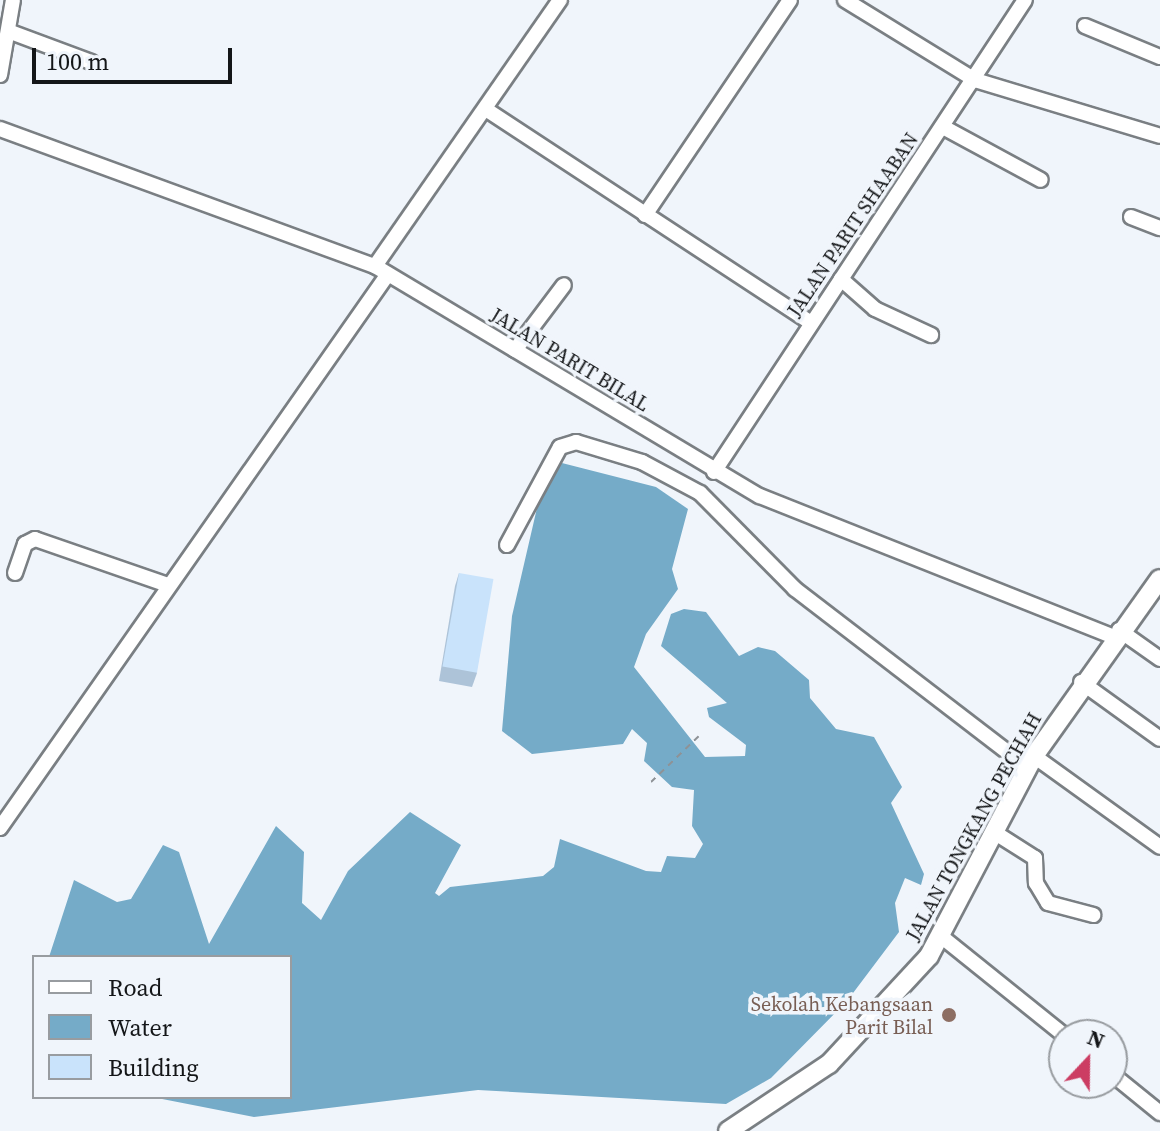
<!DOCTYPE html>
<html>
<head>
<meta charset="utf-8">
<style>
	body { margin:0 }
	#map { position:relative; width:1160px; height:1131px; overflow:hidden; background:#f0f5fb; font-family:"Source Serif 4",serif }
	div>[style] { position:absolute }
	.water>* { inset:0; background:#75abc8 }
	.path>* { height:2px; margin-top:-1px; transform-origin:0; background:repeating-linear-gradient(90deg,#8e9296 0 6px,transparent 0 12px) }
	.roads { filter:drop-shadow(2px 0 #7a7f83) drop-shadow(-2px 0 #7a7f83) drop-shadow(0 2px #7a7f83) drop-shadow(0 -2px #7a7f83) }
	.minor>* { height:14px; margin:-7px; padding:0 7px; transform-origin:7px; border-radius:7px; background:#fff }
	.major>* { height:18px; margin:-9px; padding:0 9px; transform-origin:9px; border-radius:9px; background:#fff }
	.wall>* { inset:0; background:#adc3d8 }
	.building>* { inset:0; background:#c9e3fb; transform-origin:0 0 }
	.dots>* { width:22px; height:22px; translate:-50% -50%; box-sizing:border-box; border:4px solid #f0f5fb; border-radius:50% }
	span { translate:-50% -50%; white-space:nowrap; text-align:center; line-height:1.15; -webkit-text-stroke:7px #f0f5fb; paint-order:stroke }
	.street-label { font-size:20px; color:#141618 }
	.education-label { font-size:20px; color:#785e54 }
	.right { translate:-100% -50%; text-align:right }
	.legend { position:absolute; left:32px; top:955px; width:260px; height:144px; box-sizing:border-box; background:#f0f5fb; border:2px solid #989ca0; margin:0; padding:10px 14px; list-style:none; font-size:24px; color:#141618 }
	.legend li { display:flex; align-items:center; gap:16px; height:40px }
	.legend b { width:40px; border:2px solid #989ca0 }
	.north { position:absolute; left:1048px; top:1019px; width:80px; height:80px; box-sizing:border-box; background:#f0f5fb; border:2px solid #989ca0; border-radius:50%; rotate:22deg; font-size:22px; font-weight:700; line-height:32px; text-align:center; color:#141618 }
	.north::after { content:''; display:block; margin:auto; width:28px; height:36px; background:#cc3d63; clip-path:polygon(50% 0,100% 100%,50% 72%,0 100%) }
	.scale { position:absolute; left:32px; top:48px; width:200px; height:36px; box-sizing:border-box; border:4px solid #141618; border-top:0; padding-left:10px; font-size:24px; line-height:28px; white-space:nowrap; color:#141618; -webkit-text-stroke:6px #f0f5fb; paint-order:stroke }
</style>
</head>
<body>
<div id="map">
	<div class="water">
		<i style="clip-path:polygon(558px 462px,656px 487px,688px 509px,672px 569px,678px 589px,646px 634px,634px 667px,705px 757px,745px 756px,746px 745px,709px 717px,707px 708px,727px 703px,661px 646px,671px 614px,684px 609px,706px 612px,739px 656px,758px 647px,775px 651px,809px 680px,810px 698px,836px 729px,874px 737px,902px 787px,891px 803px,924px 874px,921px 885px,905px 878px,895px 903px,899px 932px,847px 1001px,771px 1078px,726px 1104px,478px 1090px,254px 1117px,152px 1097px,290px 1097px,290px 957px,49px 957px,74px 880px,117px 902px,131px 899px,163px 845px,179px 852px,209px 944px,276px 826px,304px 852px,302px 903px,321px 920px,348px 871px,410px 812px,461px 845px,435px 893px,439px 896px,450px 887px,543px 876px,554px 867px,560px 839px,646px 871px,661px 872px,667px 856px,695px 858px,703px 844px,692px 826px,694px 790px,672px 787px,644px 761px,647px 743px,632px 729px,623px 744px,532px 754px,502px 731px,512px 616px,543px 482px)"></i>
	</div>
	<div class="path">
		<i style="left:651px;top:782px;width:66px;rotate:-43.8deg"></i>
	</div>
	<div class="roads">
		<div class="minor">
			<i style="left:845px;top:0;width:153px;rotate:31.6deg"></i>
			<i style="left:975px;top:80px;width:193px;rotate:16.8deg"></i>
			<i style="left:1085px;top:26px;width:81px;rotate:22.5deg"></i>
			<i style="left:8px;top:31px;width:89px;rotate:20.5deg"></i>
			<i style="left:0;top:75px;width:76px;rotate:-80.2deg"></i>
			<i style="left:487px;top:110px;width:388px;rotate:33.3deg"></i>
			<i style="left:943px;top:127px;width:111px;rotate:28.4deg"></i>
			<i style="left:0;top:129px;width:399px;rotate:20.1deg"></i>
			<i style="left:375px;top:266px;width:448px;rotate:30.9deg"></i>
			<i style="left:760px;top:496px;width:381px;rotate:21.7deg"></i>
			<i style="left:645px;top:215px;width:259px;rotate:-56deg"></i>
			<i style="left:1131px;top:217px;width:31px;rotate:21deg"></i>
			<i style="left:375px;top:266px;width:324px;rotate:-55.2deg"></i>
			<i style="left:841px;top:279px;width:45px;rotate:41.4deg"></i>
			<i style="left:875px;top:309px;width:62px;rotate:24.9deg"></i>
			<i style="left:515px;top:350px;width:81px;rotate:-53deg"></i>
			<i style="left:714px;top:472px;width:565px;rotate:-56.62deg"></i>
			<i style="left:507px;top:545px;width:111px;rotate:-61.6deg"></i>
			<i style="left:560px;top:447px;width:17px;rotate:-17deg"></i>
			<i style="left:576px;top:442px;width:69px;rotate:16.9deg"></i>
			<i style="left:642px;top:462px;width:66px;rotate:28.1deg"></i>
			<i style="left:700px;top:493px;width:135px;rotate:45.3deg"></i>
			<i style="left:795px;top:589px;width:294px;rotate:37.5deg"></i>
			<i style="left:15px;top:573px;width:31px;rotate:-71deg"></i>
			<i style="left:25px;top:544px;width:11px;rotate:-27deg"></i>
			<i style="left:35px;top:539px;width:138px;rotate:19.1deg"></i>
			<i style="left:1119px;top:630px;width:50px;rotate:35.3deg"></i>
			<i style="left:1081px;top:682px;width:97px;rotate:35.8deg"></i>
			<i style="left:1034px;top:756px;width:155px;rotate:35.8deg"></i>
			<i style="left:0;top:828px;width:676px;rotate:-54.99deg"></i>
			<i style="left:997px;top:834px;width:45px;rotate:32.3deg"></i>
			<i style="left:1035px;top:858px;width:25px;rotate:88deg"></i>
			<i style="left:1036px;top:883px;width:23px;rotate:59deg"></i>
			<i style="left:1048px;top:903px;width:47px;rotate:14.9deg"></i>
			<i style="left:942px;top:937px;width:156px;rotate:38.8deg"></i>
			<i style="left:1112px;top:1074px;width:62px;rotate:39.1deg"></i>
		</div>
		<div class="major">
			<i style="left:728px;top:1131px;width:121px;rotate:-33.6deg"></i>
			<i style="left:829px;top:1064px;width:147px;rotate:-47.2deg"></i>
			<i style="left:929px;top:956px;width:226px;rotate:-62.3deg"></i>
			<i style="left:1034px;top:756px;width:217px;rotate:-54.6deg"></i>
		</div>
	</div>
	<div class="wall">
		<i style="clip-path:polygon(459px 573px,477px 673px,472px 687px,439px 681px,455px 586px)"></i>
	</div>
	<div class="building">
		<i style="left:459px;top:573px;width:35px;height:95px;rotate:10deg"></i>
	</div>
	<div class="dots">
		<i style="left:949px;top:1015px;background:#8d6e63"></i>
	</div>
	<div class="street-label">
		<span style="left:853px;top:225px;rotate:-56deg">JALAN PARIT SHAABAN</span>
		<span style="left:570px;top:360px;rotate:31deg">JALAN PARIT BILAL</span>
		<span style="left:974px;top:827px;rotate:-61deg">JALAN TONGKANG PECHAH</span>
	</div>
	<div class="education-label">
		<span class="right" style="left:933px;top:1016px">Sekolah Kebangsaan<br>Parit Bilal</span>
	</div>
	<ul class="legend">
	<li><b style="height:10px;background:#fff"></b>Road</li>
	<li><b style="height:22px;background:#75abc8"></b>Water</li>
	<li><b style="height:22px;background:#c9e3fb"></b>Building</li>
	</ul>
	<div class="north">N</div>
	<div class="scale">100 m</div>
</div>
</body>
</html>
